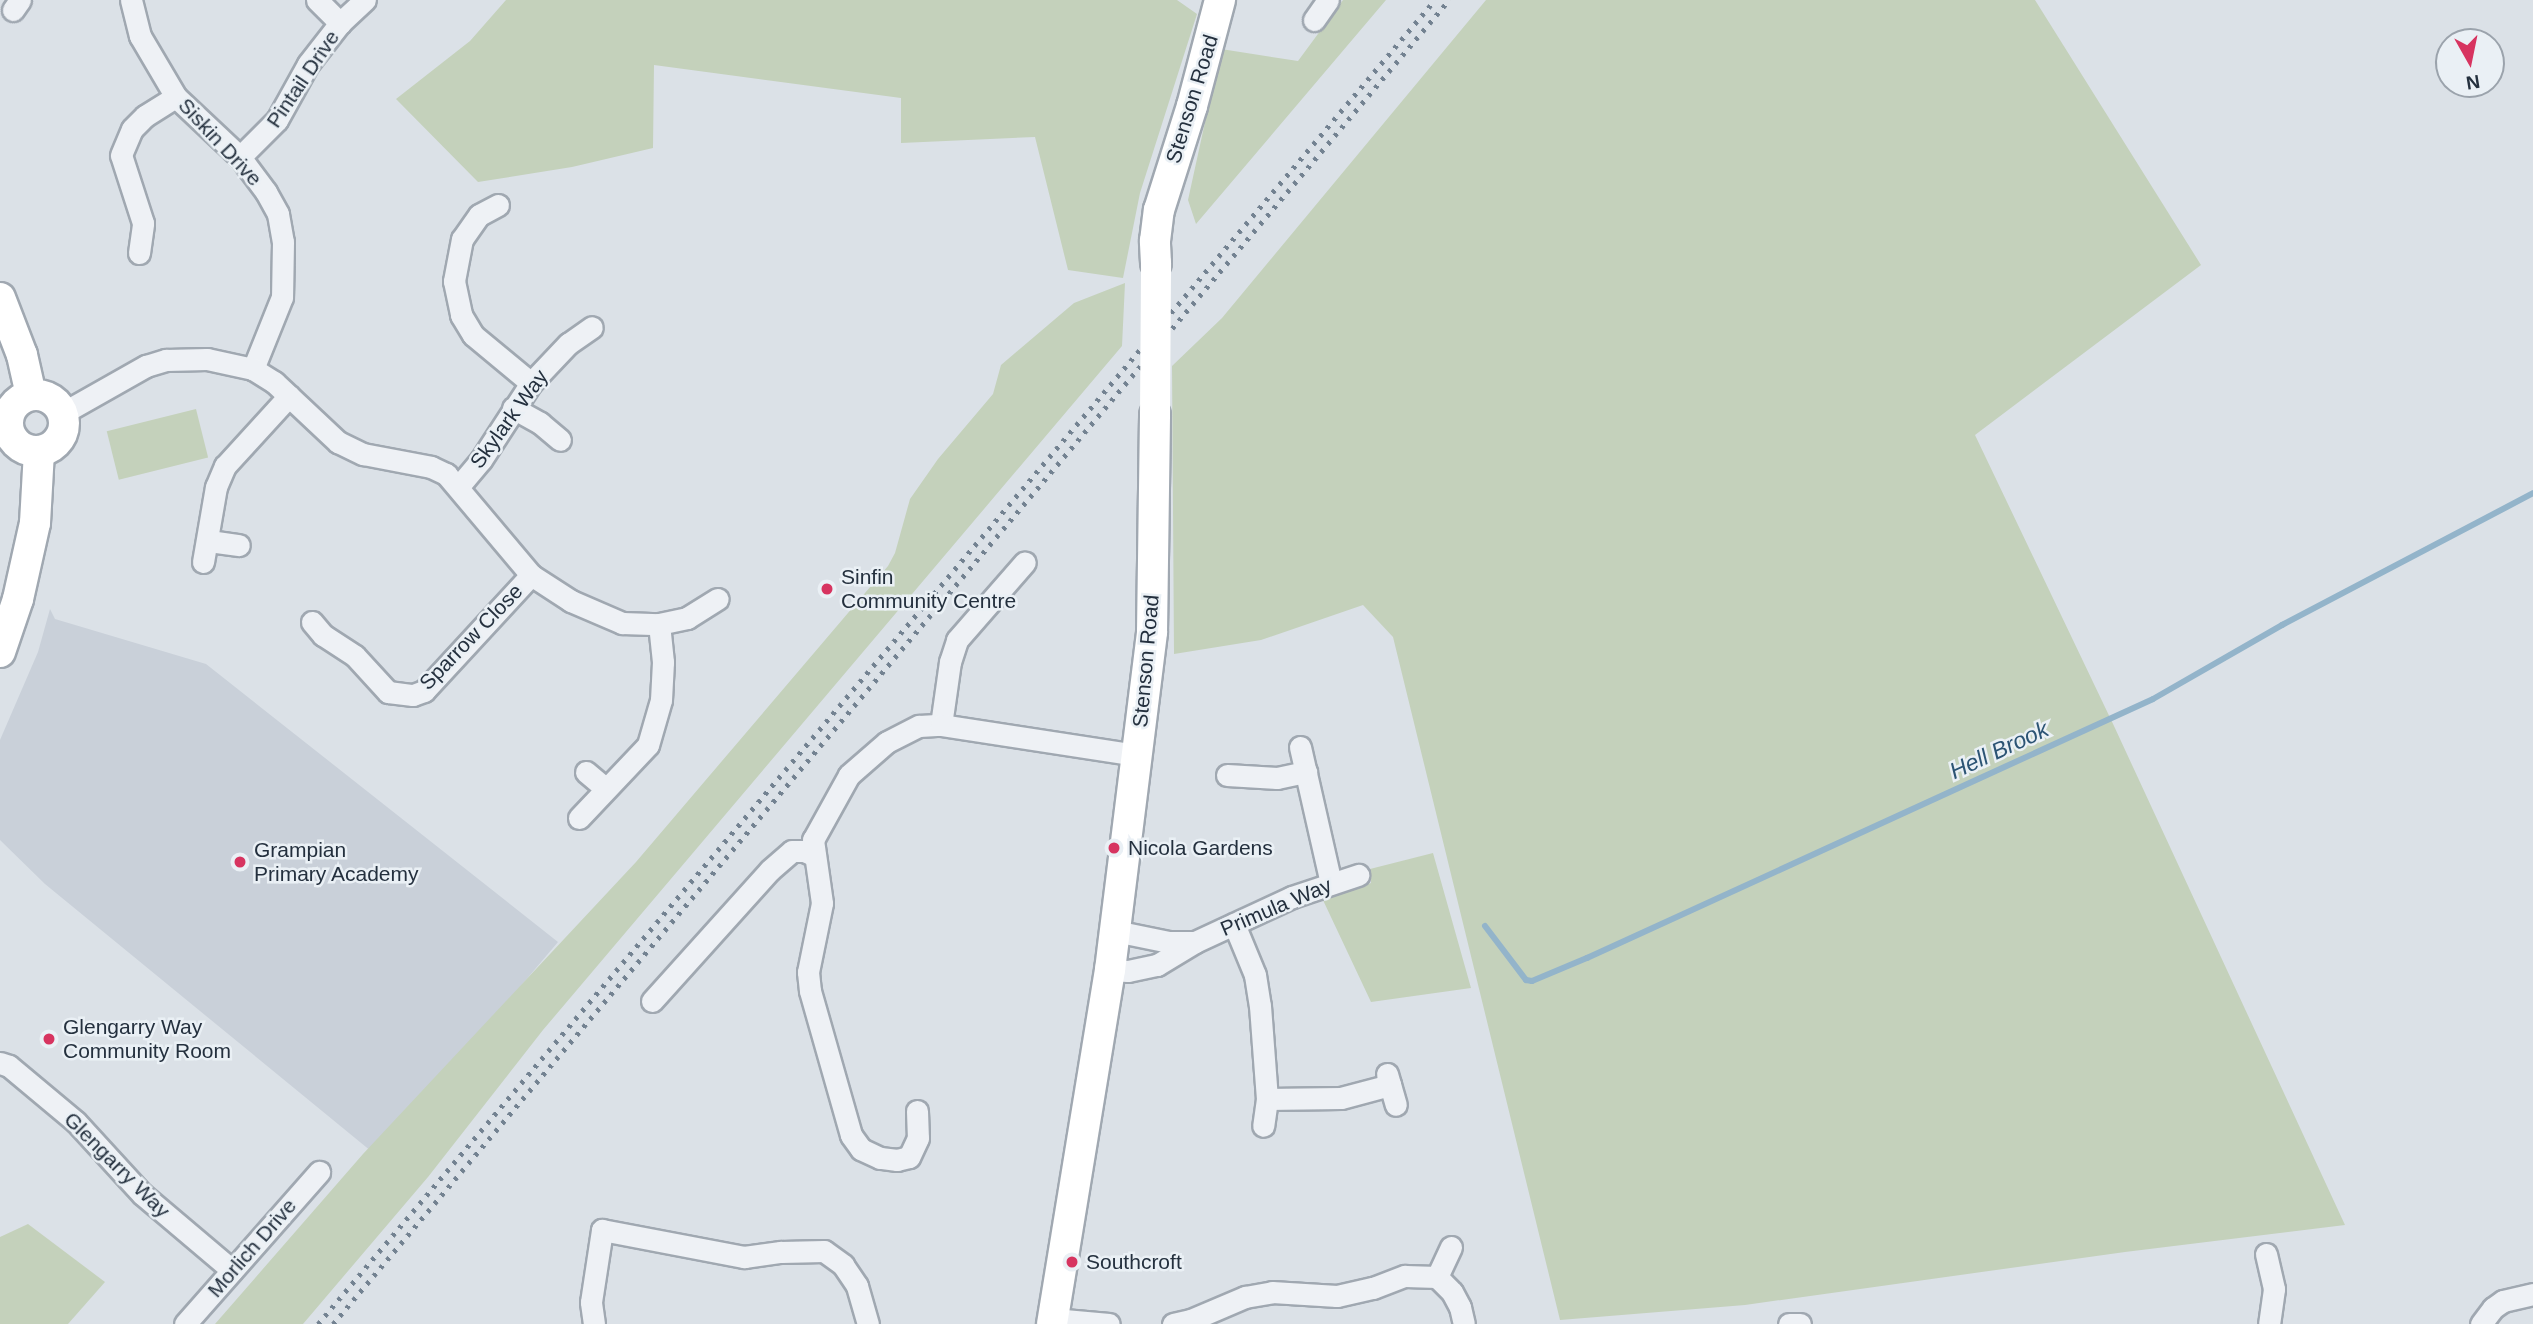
<!DOCTYPE html>
<html>
<head>
<meta charset="utf-8">
<style>
	body { margin:0 }
	#map { position:relative; width:2533px; height:1324px; overflow:hidden; background:#dbe1e7; font-family:Helvetica,sans-serif }
	div>[style] { position:absolute }
	.built>* { inset:0; background:#c9d0d9 }
	.green>* { inset:0; background:#c4d1bb; transform-origin:0 0 }
	.stream>* { height:6px; margin:-3px; padding:0 3px; transform-origin:3px; border-radius:3px; background:#93b4ca }
	.roads { filter:drop-shadow(2px 0 #a0a8b1) drop-shadow(-2px 0 #a0a8b1) drop-shadow(0 2px #a0a8b1) drop-shadow(0 -2px #a0a8b1) }
	.street>* { height:21px; margin:-10.5px; padding:0 10.5px; transform-origin:10.5px; border-radius:10.5px; background:#eef1f5 }
	.secondary>* { height:30px; margin:-15px; padding:0 15px; transform-origin:15px; border-radius:15px; background:#fff }
	.secondary>.ring { margin:-15px; padding:0; box-sizing:content-box; background:none; border:30px solid #fff; border-radius:50% }
	.rail>* { height:5px; margin-top:-2.5px; transform-origin:0; background:repeating-linear-gradient(90deg,#738291 0 3.5px,transparent 0 10.5px) }
	.secondary-bridge>* { height:30px; margin:-15px; padding:0 15px; transform-origin:15px; border-radius:15px; background:#fff }
	.dots>* { width:19px; height:19px; translate:-50% -50%; box-sizing:border-box; border:4px solid #eaf0f5; border-radius:50% }
	span { translate:-50% -50%; white-space:nowrap; text-align:center; line-height:1.15; -webkit-text-stroke:5px #eaf0f5; paint-order:stroke }
	.street-label { font-size:21px; color:#24303e }
	.poi-label { font-size:21px; color:#24303e }
	.left { translate:0 -50%; text-align:left }
	.water-label { font-size:23px; color:#2c5474; font-style:italic }
	.north { position:absolute; left:2435px; top:28px; width:70px; height:70px; box-sizing:border-box; background:#eaf0f5; border:2px solid #9ba3ac; border-radius:50%; rotate:171deg; font-size:19px; font-weight:700; line-height:28px; text-align:center; color:#24303e }
	.north::after { content:''; display:block; margin:auto; width:24px; height:32px; background:#d73460; clip-path:polygon(50% 0,100% 100%,50% 72%,0 100%) }
</style>
</head>
<body>
<div id="map">
	<div class="built">
		<i style="clip-path:polygon(50px 609px,55px 619px,206px 664px,558px 942px,377px 1156px,45px 884px,0 840px,0 740px,38px 652px)"></i>
	</div>
	<div class="green">
		<i style="clip-path:polygon(506px 0,1177px 0,1197px 14px,1140px 193px,1123px 278px,1068px 270px,1035px 137px,901px 143px,901px 98px,654px 65px,653px 148px,572px 167px,478px 182px,396px 99px,470px 41px)"></i>
		<i style="clip-path:polygon(1343px 0,1386px 0,1196px 224px,1188px 200px,1221px 49px,1298px 61px)"></i>
		<i style="clip-path:polygon(1486px 0,2035px 0,2201px 265px,1975px 435px,2114px 726px,2345px 1225px,2125px 1252px,1745px 1305px,1560px 1320px,1393px 637px,1363px 605px,1261px 640px,1174px 654px,1172px 366px,1222px 318px)"></i>
		<i style="clip-path:polygon(1125px 283px,1122px 346px,543px 1030px,428px 1177px,303px 1324px,215px 1324px,363px 1154px,636px 862px,888px 566px,895px 553px,910px 499px,938px 459px,993px 394px,1001px 365px,1074px 303px)"></i>
		<i style="left:196px;top:409px;width:50px;height:92px;rotate:76deg"></i>
		<i style="clip-path:polygon(1433px 853px,1471px 988px,1371px 1002px,1322px 898px,1371px 883px,1370px 869px)"></i>
		<i style="clip-path:polygon(28px 1224px,105px 1282px,68px 1324px,0 1324px,0 1237px)"></i>
	</div>
	<div class="stream">
		<i style="left:1485px;top:926px;width:68px;rotate:52.8deg"></i>
		<i style="left:1526px;top:980px;width:6px;rotate:9deg"></i>
		<i style="left:1532px;top:981px;width:60px;rotate:-22.7deg"></i>
		<i style="left:1587px;top:958px;width:622px;rotate:-24.59deg"></i>
		<i style="left:2153px;top:699px;width:149px;rotate:-29.8deg"></i>
		<i style="left:2282px;top:625px;width:284px;rotate:-27.7deg"></i>
	</div>
	<div class="roads">
		<div class="street">
			<i style="left:131px;top:0;width:37px;rotate:76deg"></i>
			<i style="left:140px;top:36px;width:71px;rotate:59.5deg"></i>
			<i style="left:176px;top:97px;width:88px;rotate:43.2deg"></i>
			<i style="left:240px;top:157px;width:44px;rotate:53.4deg"></i>
			<i style="left:266px;top:192px;width:25px;rotate:61deg"></i>
			<i style="left:278px;top:214px;width:28px;rotate:80deg"></i>
			<i style="left:283px;top:242px;width:55px;rotate:91deg"></i>
			<i style="left:282px;top:297px;width:78px;rotate:111.9deg"></i>
			<i style="left:317px;top:0;width:33px;rotate:45deg"></i>
			<i style="left:13px;top:10px;width:12px;rotate:-55deg"></i>
			<i style="left:1314px;top:20px;width:24px;rotate:-55deg"></i>
			<i style="left:240px;top:157px;width:52px;rotate:-45deg"></i>
			<i style="left:277px;top:120px;width:64px;rotate:-61deg"></i>
			<i style="left:308px;top:64px;width:52px;rotate:-52deg"></i>
			<i style="left:340px;top:23px;width:34px;rotate:-43deg"></i>
			<i style="left:498px;top:205px;width:21px;rotate:152deg"></i>
			<i style="left:479px;top:215px;width:29px;rotate:125deg"></i>
			<i style="left:462px;top:239px;width:43px;rotate:100.8deg"></i>
			<i style="left:454px;top:281px;width:35px;rotate:78deg"></i>
			<i style="left:461px;top:315px;width:23px;rotate:59deg"></i>
			<i style="left:473px;top:335px;width:75px;rotate:39.6deg"></i>
			<i style="left:139px;top:253px;width:30px;rotate:-82deg"></i>
			<i style="left:143px;top:223px;width:71px;rotate:-107.9deg"></i>
			<i style="left:121px;top:155px;width:28px;rotate:-67deg"></i>
			<i style="left:132px;top:129px;width:18px;rotate:-45deg"></i>
			<i style="left:145px;top:116px;width:36px;rotate:-32deg"></i>
			<i style="left:513px;top:408px;width:31px;rotate:29deg"></i>
			<i style="left:540px;top:423px;width:26px;rotate:40deg"></i>
			<i style="left:61px;top:414px;width:98px;rotate:-29.5deg"></i>
			<i style="left:146px;top:366px;width:21px;rotate:-17deg"></i>
			<i style="left:166px;top:360px;width:41px;rotate:-1.4deg"></i>
			<i style="left:207px;top:359px;width:47px;rotate:12.3deg"></i>
			<i style="left:253px;top:369px;width:25px;rotate:32deg"></i>
			<i style="left:274px;top:382px;width:88px;rotate:43.2deg"></i>
			<i style="left:338px;top:442px;width:28px;rotate:26deg"></i>
			<i style="left:363px;top:454px;width:69px;rotate:10.8deg"></i>
			<i style="left:431px;top:467px;width:17px;rotate:25deg"></i>
			<i style="left:446px;top:474px;width:132px;rotate:49.9deg"></i>
			<i style="left:531px;top:575px;width:48px;rotate:33deg"></i>
			<i style="left:571px;top:601px;width:56px;rotate:23.3deg"></i>
			<i style="left:622px;top:623px;width:37px;rotate:2deg"></i>
			<i style="left:659px;top:624px;width:29px;rotate:-12deg"></i>
			<i style="left:687px;top:618px;width:36px;rotate:-32deg"></i>
			<i style="left:0;top:428px;width:8px;rotate:-7deg"></i>
			<i style="left:459px;top:486px;width:34px;rotate:-50deg"></i>
			<i style="left:481px;top:460px;width:92px;rotate:-57deg"></i>
			<i style="left:531px;top:383px;width:54px;rotate:-46.5deg"></i>
			<i style="left:568px;top:344px;width:29px;rotate:-35deg"></i>
			<i style="left:209px;top:541px;width:30px;rotate:8deg"></i>
			<i style="left:203px;top:562px;width:76px;rotate:-80.2deg"></i>
			<i style="left:216px;top:487px;width:23px;rotate:-67deg"></i>
			<i style="left:225px;top:466px;width:95px;rotate:-47.6deg"></i>
			<i style="left:312px;top:622px;width:17px;rotate:50deg"></i>
			<i style="left:323px;top:635px;width:38px;rotate:33deg"></i>
			<i style="left:355px;top:656px;width:49px;rotate:47.5deg"></i>
			<i style="left:388px;top:692px;width:25px;rotate:7deg"></i>
			<i style="left:413px;top:695px;width:12px;rotate:-20deg"></i>
			<i style="left:424px;top:691px;width:158px;rotate:-47.3deg"></i>
			<i style="left:941px;top:725px;width:64px;rotate:-81.9deg"></i>
			<i style="left:950px;top:662px;width:23px;rotate:-72deg"></i>
			<i style="left:957px;top:640px;width:103px;rotate:-48.9deg"></i>
			<i style="left:1300px;top:747px;width:140px;rotate:77.2deg"></i>
			<i style="left:586px;top:772px;width:26px;rotate:40deg"></i>
			<i style="left:1227px;top:775px;width:50px;rotate:3.4deg"></i>
			<i style="left:1277px;top:778px;width:30px;rotate:-12deg"></i>
			<i style="left:579px;top:818px;width:100px;rotate:-46.6deg"></i>
			<i style="left:648px;top:745px;width:47px;rotate:-73.9deg"></i>
			<i style="left:661px;top:700px;width:38px;rotate:-87deg"></i>
			<i style="left:663px;top:662px;width:38px;rotate:-96deg"></i>
			<i style="left:1234px;top:924px;width:55px;rotate:67.6deg"></i>
			<i style="left:1255px;top:975px;width:31px;rotate:81deg"></i>
			<i style="left:1260px;top:1006px;width:93px;rotate:85.7deg"></i>
			<i style="left:1267px;top:1099px;width:27px;rotate:98deg"></i>
			<i style="left:1115px;top:931px;width:55px;rotate:11.5deg"></i>
			<i style="left:1169px;top:942px;width:26px"></i>
			<i style="left:1110px;top:970px;width:18px;rotate:3deg"></i>
			<i style="left:1128px;top:971px;width:30px;rotate:-12deg"></i>
			<i style="left:1157px;top:965px;width:44px;rotate:-31.2deg"></i>
			<i style="left:1195px;top:942px;width:107px;rotate:-24.9deg"></i>
			<i style="left:1292px;top:897px;width:70px;rotate:-18.4deg"></i>
			<i style="left:652px;top:1001px;width:176px;rotate:-48deg"></i>
			<i style="left:770px;top:870px;width:29px;rotate:-41deg"></i>
			<i style="left:792px;top:851px;width:12px"></i>
			<i style="left:804px;top:851px;width:12px;rotate:24deg"></i>
			<i style="left:0;top:1063px;width:9px;rotate:18deg"></i>
			<i style="left:9px;top:1066px;width:87px;rotate:39.9deg"></i>
			<i style="left:76px;top:1122px;width:98px;rotate:47.5deg"></i>
			<i style="left:142px;top:1194px;width:118px;rotate:40.2deg"></i>
			<i style="left:1387px;top:1074px;width:32px;rotate:74deg"></i>
			<i style="left:1267px;top:1099px;width:74px;rotate:-0.8deg"></i>
			<i style="left:1341px;top:1098px;width:51px;rotate:-14.9deg"></i>
			<i style="left:917px;top:1111px;width:27px;rotate:88deg"></i>
			<i style="left:918px;top:1138px;width:21px;rotate:115deg"></i>
			<i style="left:909px;top:1157px;width:12px;rotate:166deg"></i>
			<i style="left:897px;top:1160px;width:17px;rotate:-173deg"></i>
			<i style="left:880px;top:1158px;width:21px;rotate:-155deg"></i>
			<i style="left:861px;top:1149px;width:17px;rotate:-126deg"></i>
			<i style="left:851px;top:1135px;width:150px;rotate:-105.9deg"></i>
			<i style="left:810px;top:991px;width:19px;rotate:-96deg"></i>
			<i style="left:808px;top:972px;width:70px;rotate:-78.5deg"></i>
			<i style="left:822px;top:903px;width:64px;rotate:-98.1deg"></i>
			<i style="left:813px;top:840px;width:74px;rotate:-61deg"></i>
			<i style="left:849px;top:775px;width:50px;rotate:-41deg"></i>
			<i style="left:887px;top:742px;width:36px;rotate:-27deg"></i>
			<i style="left:919px;top:726px;width:22px;rotate:-3deg"></i>
			<i style="left:941px;top:725px;width:198px;rotate:8.7deg"></i>
			<i style="left:1451px;top:1247px;width:33px;rotate:115deg"></i>
			<i style="left:1437px;top:1277px;width:21px;rotate:45deg"></i>
			<i style="left:1452px;top:1292px;width:17px;rotate:62deg"></i>
			<i style="left:1460px;top:1307px;width:17px;rotate:77deg"></i>
			<i style="left:2266px;top:1254px;width:36px;rotate:77deg"></i>
			<i style="left:2274px;top:1289px;width:35px;rotate:98deg"></i>
			<i style="left:1053px;top:1319px;width:56px;rotate:5.1deg"></i>
			<i style="left:185px;top:1324px;width:203px;rotate:-48.6deg"></i>
			<i style="left:594px;top:1324px;width:22px;rotate:-98deg"></i>
			<i style="left:591px;top:1302px;width:73px;rotate:-81.3deg"></i>
			<i style="left:602px;top:1230px;width:145px;rotate:10.8deg"></i>
			<i style="left:744px;top:1257px;width:37px;rotate:-8deg"></i>
			<i style="left:781px;top:1252px;width:43px;rotate:-1.3deg"></i>
			<i style="left:824px;top:1251px;width:24px;rotate:36deg"></i>
			<i style="left:843px;top:1265px;width:25px;rotate:56deg"></i>
			<i style="left:857px;top:1286px;width:40px;rotate:74deg"></i>
			<i style="left:1173px;top:1324px;width:18px;rotate:-13deg"></i>
			<i style="left:1191px;top:1320px;width:59px;rotate:-23.1deg"></i>
			<i style="left:1245px;top:1297px;width:27px;rotate:-10deg"></i>
			<i style="left:1272px;top:1292px;width:65px;rotate:3.5deg"></i>
			<i style="left:1337px;top:1296px;width:37px;rotate:-13deg"></i>
			<i style="left:1373px;top:1288px;width:34px;rotate:-21deg"></i>
			<i style="left:1405px;top:1276px;width:32px;rotate:2deg"></i>
			<i style="left:1789px;top:1324px;width:11px"></i>
			<i style="left:2481px;top:1324px;width:20px;rotate:-53deg"></i>
			<i style="left:2493px;top:1308px;width:12px;rotate:-35deg"></i>
			<i style="left:2503px;top:1301px;width:31px;rotate:-13deg"></i>
		</div>
		<div class="secondary">
			<i style="left:1156px;top:263px;width:22px;rotate:-93deg"></i>
			<i style="left:1155px;top:241px;width:31px;rotate:-83deg"></i>
			<i style="left:1159px;top:210px;width:109px;rotate:-72.4deg"></i>
			<i style="left:1192px;top:106px;width:110px;rotate:-75.2deg"></i>
			<i style="left:0;top:298px;width:61px;rotate:68.9deg"></i>
			<i style="left:22px;top:355px;width:41px;rotate:77.3deg"></i>
			<i class="ring" style="left:8px;top:395px;width:26px;height:26px"></i>
			<i style="left:0;top:652px;width:56px;rotate:-71.2deg"></i>
			<i style="left:18px;top:599px;width:78px;rotate:-77.4deg"></i>
			<i style="left:35px;top:523px;width:72px;rotate:-86.8deg"></i>
			<i style="left:1052px;top:1324px;width:359px;rotate:-80.7deg"></i>
			<i style="left:1110px;top:970px;width:341px;rotate:-82.9deg"></i>
			<i style="left:1152px;top:632px;width:217px;rotate:-89.2deg"></i>
		</div>
	</div>
	<div class="rail">
		<i style="left:318px;top:1324px;width:1732px;rotate:-49.85deg"></i>
		<i style="left:333px;top:1324px;width:1732px;rotate:-49.87deg"></i>
	</div>
	<div class="secondary-bridge">
		<i style="left:1155px;top:415px;width:152px;rotate:-89.6deg"></i>
	</div>
	<div class="dots">
		<i style="left:827px;top:589px;background:#d73460"></i>
		<i style="left:1114px;top:848px;background:#d73460"></i>
		<i style="left:240px;top:862px;background:#d73460"></i>
		<i style="left:49px;top:1039px;background:#d73460"></i>
		<i style="left:1072px;top:1262px;background:#d73460"></i>
	</div>
	<div class="street-label">
		<span style="left:303px;top:79px;rotate:-56deg">Pintail Drive</span>
		<span style="left:1192px;top:99px;rotate:-73deg">Stenson Road</span>
		<span style="left:220px;top:142px;rotate:47deg">Siskin Drive</span>
		<span style="left:509px;top:419px;rotate:-54deg">Skylark Way</span>
		<span style="left:471px;top:637px;rotate:-46deg">Sparrow Close</span>
		<span style="left:1146px;top:661px;rotate:-85deg">Stenson Road</span>
		<span style="left:1276px;top:907px;rotate:-23deg">Primula Way</span>
		<span style="left:117px;top:1165px;rotate:45deg">Glengarry Way</span>
		<span style="left:252px;top:1248px;rotate:-49deg">Morlich Drive</span>
	</div>
	<div class="poi-label">
		<span class="left" style="left:841px;top:589px">Sinfin<br>Community Centre</span>
		<span class="left" style="left:1128px;top:848px">Nicola Gardens</span>
		<span class="left" style="left:254px;top:862px">Grampian<br>Primary Academy</span>
		<span class="left" style="left:63px;top:1039px">Glengarry Way<br>Community Room</span>
		<span class="left" style="left:1086px;top:1262px">Southcroft</span>
	</div>
	<div class="water-label">
		<span style="left:1999px;top:750px;rotate:-25deg">Hell Brook</span>
	</div>
	<div class="north">N</div>
</div>
</body>
</html>
